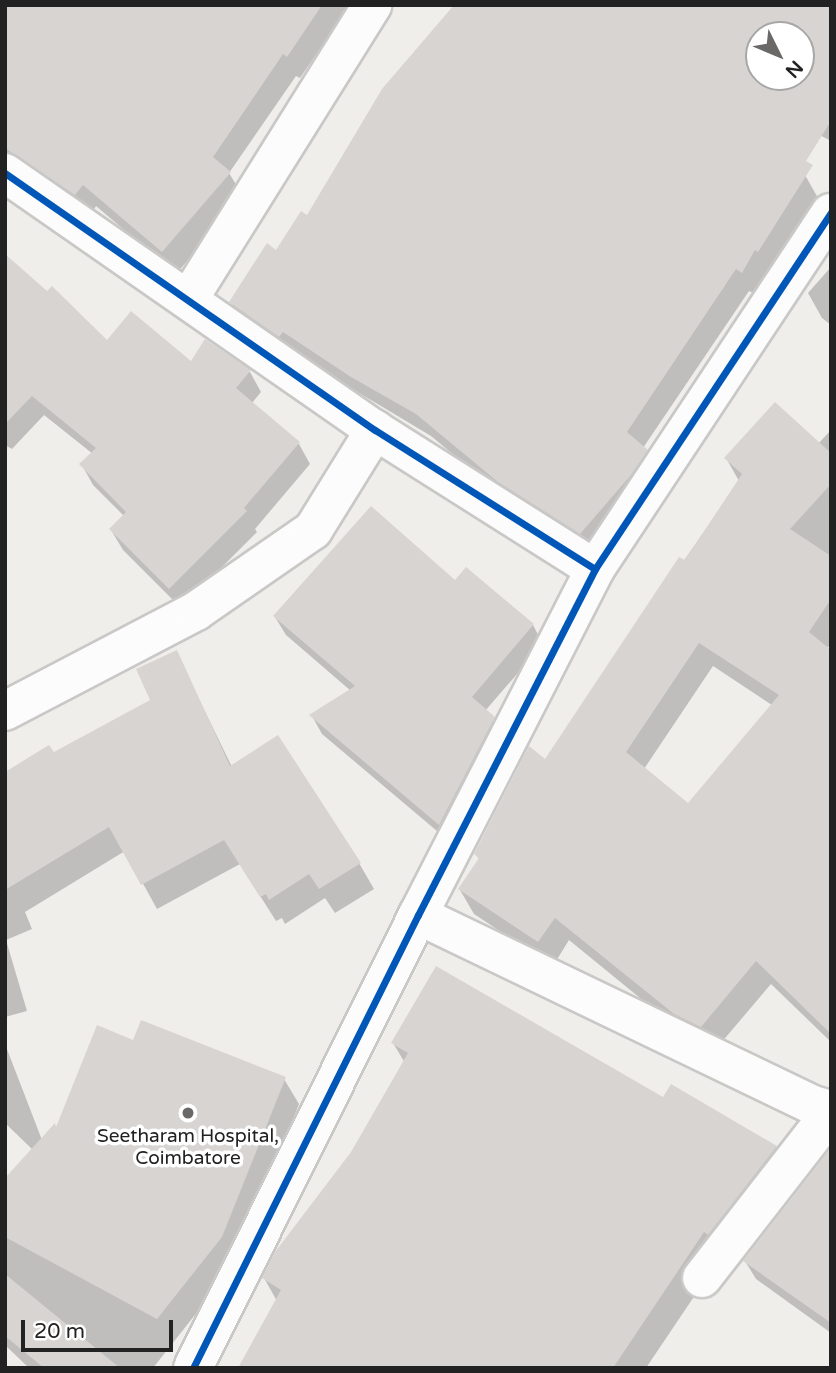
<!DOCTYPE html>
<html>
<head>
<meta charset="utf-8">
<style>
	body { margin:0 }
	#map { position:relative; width:836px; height:1373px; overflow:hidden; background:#f0eeeb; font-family:"Varela Round",sans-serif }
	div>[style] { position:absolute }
	.shadow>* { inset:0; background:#0003 }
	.building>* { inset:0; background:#d7d4d2 }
	.roads { filter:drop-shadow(2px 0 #c9c8c7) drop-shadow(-2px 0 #c9c8c7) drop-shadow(0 2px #c9c8c7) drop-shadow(0 -2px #c9c8c7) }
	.minor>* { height:38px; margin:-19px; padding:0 19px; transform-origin:19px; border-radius:19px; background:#fdfcfc }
	.cycleway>* { height:7px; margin:-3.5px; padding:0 3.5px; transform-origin:3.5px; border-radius:3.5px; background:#0057b8 }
	.dots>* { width:19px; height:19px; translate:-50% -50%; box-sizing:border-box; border:4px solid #fff; border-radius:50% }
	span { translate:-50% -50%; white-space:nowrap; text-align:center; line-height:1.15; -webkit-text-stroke:7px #fff; paint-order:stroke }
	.poi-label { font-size:19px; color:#222 }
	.frame { position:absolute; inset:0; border:7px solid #222; pointer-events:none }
	.north { position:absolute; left:745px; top:21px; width:70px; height:70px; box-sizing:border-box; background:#fff; border:2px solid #a7a7a7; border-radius:50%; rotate:133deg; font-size:19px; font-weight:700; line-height:28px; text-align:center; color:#222 }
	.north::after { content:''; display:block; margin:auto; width:24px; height:32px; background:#6a6968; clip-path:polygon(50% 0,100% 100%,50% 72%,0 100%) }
	.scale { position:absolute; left:21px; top:1320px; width:152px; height:32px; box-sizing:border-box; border:4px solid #222; border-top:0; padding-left:9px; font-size:21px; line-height:24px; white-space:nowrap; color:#222; -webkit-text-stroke:5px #fff; paint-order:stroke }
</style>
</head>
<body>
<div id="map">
	<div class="shadow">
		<i style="clip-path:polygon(5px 5px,350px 5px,300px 78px,296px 76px,229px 173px,243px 196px,176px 274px,96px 206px,89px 217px,5px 160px)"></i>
		<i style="clip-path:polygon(evenodd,831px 5px,831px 141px,702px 73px,805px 175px,818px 198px,771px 273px,768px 271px,755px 294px,749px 291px,643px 448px,659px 474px,593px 555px,513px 504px,431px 436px,244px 324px,231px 302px,307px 218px,831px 5px,759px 35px,801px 35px,801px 77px,759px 77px,759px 35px)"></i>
		<i style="clip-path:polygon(5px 257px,107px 343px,191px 363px,250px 372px,261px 392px,252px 403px,299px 444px,310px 464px,255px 529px,257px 532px,181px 608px,123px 550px,111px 530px,124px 516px,93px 485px,82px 465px,93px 454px,44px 415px,12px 449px,5px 445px)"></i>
		<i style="clip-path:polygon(831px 267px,831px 325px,822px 318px,808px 293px)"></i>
		<i style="clip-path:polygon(831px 430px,831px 643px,784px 713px,713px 666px,644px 769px,691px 808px,831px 716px,831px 1042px,771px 984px,715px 1050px,689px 1038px,569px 940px,553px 966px,474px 914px,460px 890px,480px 861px,476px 854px,545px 762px,739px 481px,726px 458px,818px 444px)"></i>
		<i style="clip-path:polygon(467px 569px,533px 625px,543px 644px,485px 711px,504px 736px,450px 842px,322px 734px,312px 716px,351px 691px,286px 635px,275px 617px,455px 582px)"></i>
		<i style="clip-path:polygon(176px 652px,232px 767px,359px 863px,374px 889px,335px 913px,325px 898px,285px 924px,282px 918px,276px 921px,240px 864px,157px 909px,125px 851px,25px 912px,32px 929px,6px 940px,27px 1011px,5px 1017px,5px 829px,53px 754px,153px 701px)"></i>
		<i style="clip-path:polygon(134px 1042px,284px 1079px,299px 1104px,236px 1263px,153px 1368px,29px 1368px,5px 1345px,5px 1181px,33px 1150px,5px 1123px,5px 1044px,42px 1140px,57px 1130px)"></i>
		<i style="clip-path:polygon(393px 1043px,664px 1099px,776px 1147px,791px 1174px,720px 1258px,646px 1368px,244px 1368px,277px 1301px,264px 1278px,352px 1153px,405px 1063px)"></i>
		<i style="clip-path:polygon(831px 1157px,831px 1333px,756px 1279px,745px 1261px)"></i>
	</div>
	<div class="building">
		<i style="clip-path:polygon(5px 5px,322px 5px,287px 57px,283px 54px,213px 157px,231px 172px,162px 252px,83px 185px,75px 195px,5px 148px)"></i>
		<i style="clip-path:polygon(evenodd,454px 5px,831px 5px,831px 121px,806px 161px,813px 165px,758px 252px,755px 250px,742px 273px,736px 269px,627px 432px,648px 450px,631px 475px,580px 534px,498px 482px,416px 414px,351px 377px,283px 332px,279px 337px,229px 302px,267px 243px,276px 250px,301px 211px,307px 215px,382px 89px,454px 5px,759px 35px,801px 35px,801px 77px,759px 77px,759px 35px)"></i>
		<i style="clip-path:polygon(5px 254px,47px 291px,52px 286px,107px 340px,131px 311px,191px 361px,205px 339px,251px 370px,236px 388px,300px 442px,244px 508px,247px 511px,169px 589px,109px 529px,126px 512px,79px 464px,96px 448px,32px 396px,5px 424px)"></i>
		<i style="clip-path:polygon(evenodd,775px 402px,831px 453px,831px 484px,790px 529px,831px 556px,831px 599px,809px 632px,831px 650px,831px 1034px,756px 961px,701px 1027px,674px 1014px,555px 918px,538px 942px,458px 889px,479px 858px,474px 854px,529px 746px,545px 759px,679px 557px,685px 560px,742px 474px,724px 458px,775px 402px,699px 643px,779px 695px,688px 803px,626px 752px,699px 643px)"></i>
		<i style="clip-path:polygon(371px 506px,455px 580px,466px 567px,534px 624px,472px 697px,495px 717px,439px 825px,309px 715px,355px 686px,273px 616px)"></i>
		<i style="clip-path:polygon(177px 650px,230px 766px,278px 735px,361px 863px,319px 889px,309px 874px,269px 900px,266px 894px,260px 897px,224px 840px,141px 885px,109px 827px,5px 890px,5px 772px,49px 745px,54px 752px,150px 700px,136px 669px)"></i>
		<i style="clip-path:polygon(436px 966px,663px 1097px,671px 1084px,777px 1146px,708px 1235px,704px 1232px,613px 1368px,238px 1368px,281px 1290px,262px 1278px,275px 1252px,351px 1152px,408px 1053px,391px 1043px)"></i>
		<i style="clip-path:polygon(141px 1020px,286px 1077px,222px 1237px,157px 1319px,5px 1237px,5px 1178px,55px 1123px,56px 1127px,97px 1025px,133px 1040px)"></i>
		<i style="clip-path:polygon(831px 1148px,831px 1323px,743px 1261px)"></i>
		<i style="clip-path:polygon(5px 1274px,120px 1368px,44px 1368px,5px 1336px)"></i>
	</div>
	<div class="roads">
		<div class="minor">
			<i style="left:5px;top:173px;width:450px;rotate:34.8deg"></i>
			<i style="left:375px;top:430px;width:260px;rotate:32.3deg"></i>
			<i style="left:188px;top:300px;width:348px;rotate:-58deg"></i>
			<i style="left:5px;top:711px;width:216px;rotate:-27.6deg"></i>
			<i style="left:196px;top:611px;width:142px;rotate:-34.7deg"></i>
			<i style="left:313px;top:530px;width:118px;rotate:-58.2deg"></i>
			<i style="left:418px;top:915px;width:438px;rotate:25.7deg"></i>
			<i style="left:813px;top:1105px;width:19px;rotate:16deg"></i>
			<i style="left:702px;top:1278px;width:210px;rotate:-52.1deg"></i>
			<i style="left:193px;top:1368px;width:506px;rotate:-63.59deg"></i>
			<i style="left:418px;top:915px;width:389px;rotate:-62.9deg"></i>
			<i style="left:595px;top:569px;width:427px;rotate:-56.5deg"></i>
		</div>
	</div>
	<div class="cycleway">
		<i style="left:5px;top:173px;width:450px;rotate:34.8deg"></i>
		<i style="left:375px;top:430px;width:260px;rotate:32.3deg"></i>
		<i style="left:193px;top:1368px;width:506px;rotate:-63.59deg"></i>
		<i style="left:418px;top:915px;width:389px;rotate:-62.9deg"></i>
		<i style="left:595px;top:569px;width:427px;rotate:-56.5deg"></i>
	</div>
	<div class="dots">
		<i style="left:188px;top:1113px;background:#6a6968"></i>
	</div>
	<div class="poi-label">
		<span style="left:188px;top:1148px">Seetharam Hospital,<br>Coimbatore</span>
	</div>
	<div class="frame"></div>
	<div class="north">N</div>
	<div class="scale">20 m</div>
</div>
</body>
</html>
